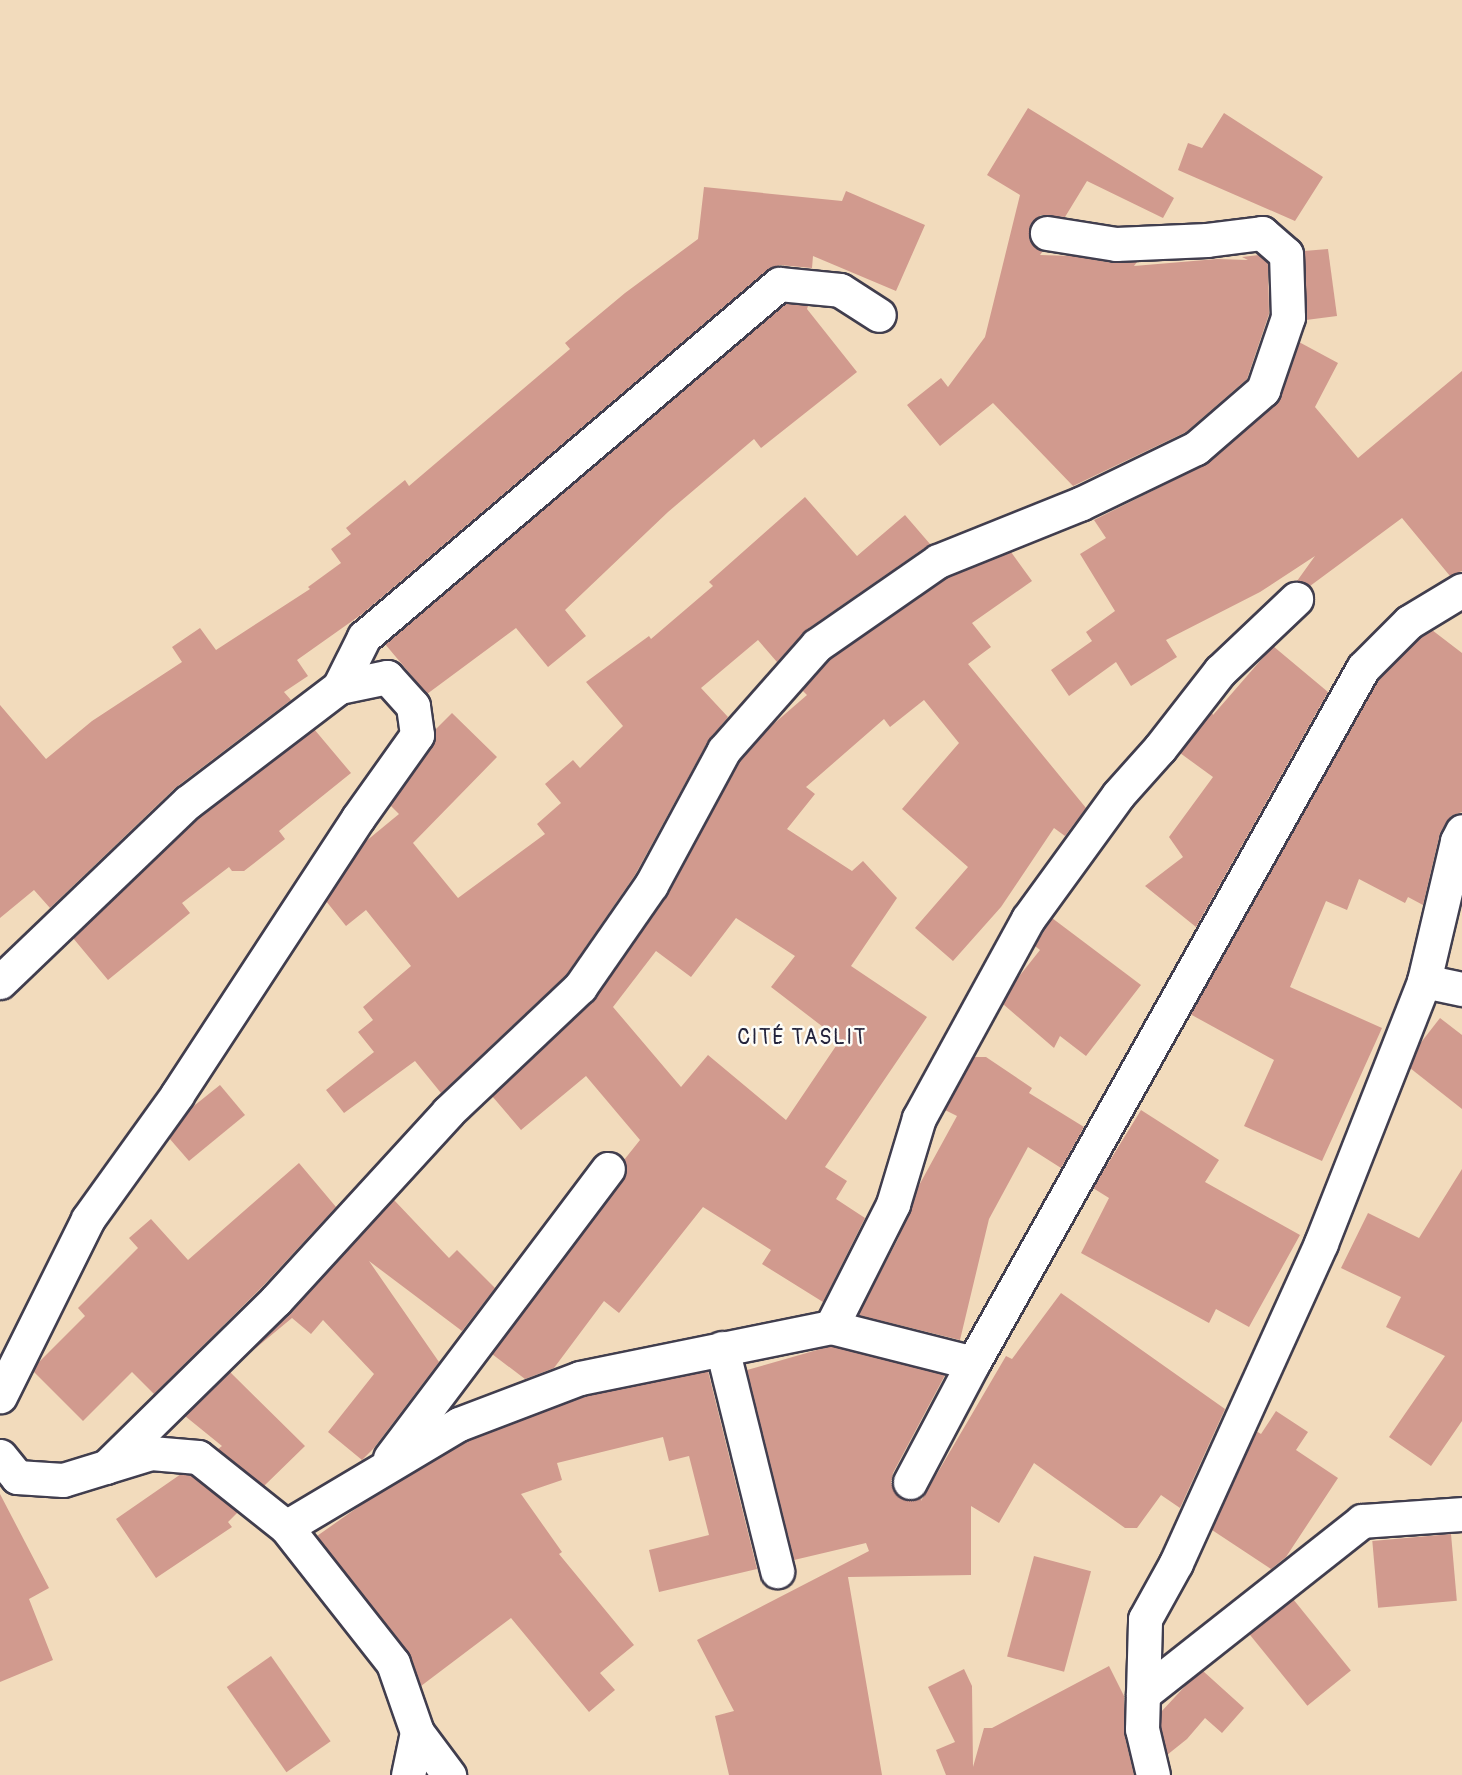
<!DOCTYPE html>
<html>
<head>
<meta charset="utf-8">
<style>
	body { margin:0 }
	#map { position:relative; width:1462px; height:1775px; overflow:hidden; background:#f2dbbc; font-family:Pangolin,sans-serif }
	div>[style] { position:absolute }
	.building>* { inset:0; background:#d19a8e; transform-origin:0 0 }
	.roads { filter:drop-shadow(2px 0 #413e4e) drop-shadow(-2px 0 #413e4e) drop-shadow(0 2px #413e4e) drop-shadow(0 -2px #413e4e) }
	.minor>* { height:33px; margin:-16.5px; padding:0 16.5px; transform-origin:16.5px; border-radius:16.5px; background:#fff }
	span { translate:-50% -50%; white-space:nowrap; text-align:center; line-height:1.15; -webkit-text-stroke:5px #fdfcf7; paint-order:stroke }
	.neighbourhood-label { font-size:21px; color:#22223b; letter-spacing:1.5px }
</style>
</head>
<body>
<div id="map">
	<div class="building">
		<i style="clip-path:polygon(1028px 108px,1174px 198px,1163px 218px,1087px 181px,1065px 217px,1041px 215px,1032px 222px,1029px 229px,1029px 239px,1035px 247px,1043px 251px,1040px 255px,1073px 256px,1113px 263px,1137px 262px,1134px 266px,1217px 259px,1248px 260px,1242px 257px,1259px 255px,1268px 263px,1269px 314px,1247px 379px,1186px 432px,1073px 486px,993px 403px,940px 446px,907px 405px,941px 378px,948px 387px,985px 337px,1020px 195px,987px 175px)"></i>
		<i style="clip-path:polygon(1224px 113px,1323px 177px,1295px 221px,1178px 170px,1188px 143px,1202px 148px)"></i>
		<i style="clip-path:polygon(704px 187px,842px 201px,846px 191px,925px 225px,896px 291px,813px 256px,812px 268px,780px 265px,767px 270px,362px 614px,297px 660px,308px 676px,284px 692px,291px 700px,175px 788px,50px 908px,34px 890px,0 918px,0 705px,46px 759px,92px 721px,182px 662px,172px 647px,200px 628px,216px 650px,310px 589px,308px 587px,341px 563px,331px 549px,351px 534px,346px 528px,405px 480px,409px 486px,570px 349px,565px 343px,625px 293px,698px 239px)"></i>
		<i style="clip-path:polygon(1328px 249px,1337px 316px,1306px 320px,1304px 251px)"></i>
		<i style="clip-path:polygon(785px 303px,808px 306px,807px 309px,857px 372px,761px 448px,754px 439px,668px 512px,565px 610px,586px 636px,548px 667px,516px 628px,427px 694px,385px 644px)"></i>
		<i style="clip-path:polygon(1299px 342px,1338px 363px,1315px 407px,1358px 458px,1462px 371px,1462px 571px,1450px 576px,1402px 518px,1310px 586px,1297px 581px,1315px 556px,1260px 592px,1166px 640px,1177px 657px,1131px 686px,1116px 662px,1069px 696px,1051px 670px,1092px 641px,1086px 632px,1115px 611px,1080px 554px,1106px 538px,1094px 520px,1204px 465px,1275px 404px,1281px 396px)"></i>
		<i style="clip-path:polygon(805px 497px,857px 556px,905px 515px,930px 544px,806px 630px,777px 662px,758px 640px,701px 688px,728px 717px,708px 741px,635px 875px,566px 975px,441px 1093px,415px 1061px,344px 1113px,326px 1090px,374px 1052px,358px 1032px,373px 1020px,363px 1007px,411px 966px,366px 910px,346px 926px,326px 901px,365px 842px,399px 814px,390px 805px,432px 746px,435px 730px,452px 713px,497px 757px,413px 843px,458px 898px,545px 834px,537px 824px,561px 803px,545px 784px,573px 760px,580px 768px,623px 726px,586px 682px,649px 636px,651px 639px,713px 586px,709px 582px)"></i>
		<i style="clip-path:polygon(evenodd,1011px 552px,1032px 581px,972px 623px,991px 647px,968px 664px,1086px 808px,1065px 836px,1054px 828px,1001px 907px,953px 961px,915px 928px,968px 867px,902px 809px,959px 743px,924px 700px,890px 727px,884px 719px,806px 787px,815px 794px,787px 829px,852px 871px,863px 861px,897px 898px,851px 966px,927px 1017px,825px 1167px,847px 1181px,836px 1199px,865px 1218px,823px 1302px,762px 1264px,771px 1250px,703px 1207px,619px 1313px,604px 1301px,554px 1368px,525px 1379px,492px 1354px,623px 1180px,627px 1171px,624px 1160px,640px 1140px,586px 1076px,521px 1130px,492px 1096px,595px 998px,668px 894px,739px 761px,770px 727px,807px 695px,802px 690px,830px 659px,947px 578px,1011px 552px,736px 918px,795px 956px,771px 987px,840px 1040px,786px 1120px,708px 1055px,681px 1087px,613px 1007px,656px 951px,691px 977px,736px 918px)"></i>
		<i style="clip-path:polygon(1432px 630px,1462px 653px,1462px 812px,1451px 816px,1440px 833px,1423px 905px,1408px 897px,1405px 903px,1359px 879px,1347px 910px,1326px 901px,1290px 987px,1382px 1028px,1322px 1161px,1244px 1126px,1274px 1060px,1190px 1014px,1378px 679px,1421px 637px)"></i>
		<i style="clip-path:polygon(1273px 646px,1328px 692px,1196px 927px,1145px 886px,1183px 857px,1169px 837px,1213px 777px,1180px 753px,1212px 712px,1213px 715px)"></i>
		<i style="clip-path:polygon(314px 729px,351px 773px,279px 831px,285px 839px,244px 871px,232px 871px,229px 867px,182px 903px,190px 913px,108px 980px,73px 938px,200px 816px)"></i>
		<i style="clip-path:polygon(1052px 918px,1141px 985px,1086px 1056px,1060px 1036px,1054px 1048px,1003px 1004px,1017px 979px,1040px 950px,1035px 946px)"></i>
		<i style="clip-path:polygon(1440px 1018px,1462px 1035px,1462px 1109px,1410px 1068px,1419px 1045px)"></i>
		<i style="clip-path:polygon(974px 1057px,986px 1057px,1032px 1088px,1029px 1093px,1084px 1127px,1061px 1168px,1028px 1147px,989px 1219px,960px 1340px,858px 1315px,898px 1239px,917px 1189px,957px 1116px,945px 1110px)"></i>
		<i style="clip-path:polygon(220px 1085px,245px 1115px,189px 1161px,169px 1138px,190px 1109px)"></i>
		<i style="clip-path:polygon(1141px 1110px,1219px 1160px,1205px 1182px,1300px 1235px,1249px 1327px,1216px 1309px,1209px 1323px,1081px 1253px,1109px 1198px,1093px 1188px)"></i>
		<i style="clip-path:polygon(299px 1163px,336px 1207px,262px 1287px,154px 1394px,132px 1372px,83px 1421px,33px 1371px,38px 1363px,85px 1316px,78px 1308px,138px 1248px,129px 1238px,151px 1219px,188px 1260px)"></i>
		<i style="clip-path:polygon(1462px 1169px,1462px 1421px,1431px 1466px,1389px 1437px,1445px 1356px,1386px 1327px,1401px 1297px,1341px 1268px,1368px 1213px,1419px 1238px)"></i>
		<i style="clip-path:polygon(394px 1200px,449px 1258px,457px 1250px,495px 1288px,462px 1331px,369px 1261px,439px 1362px,374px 1448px,362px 1460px,328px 1432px,374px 1374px,323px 1320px,311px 1334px,292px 1318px,245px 1357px)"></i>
		<i style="clip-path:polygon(1061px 1293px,1225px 1409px,1180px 1508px,1161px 1495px,1137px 1528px,1125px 1528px,1034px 1463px,999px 1523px,971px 1506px,971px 1575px,848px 1577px,882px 1775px,729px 1775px,715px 1716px,734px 1711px,697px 1640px,869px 1551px,866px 1543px,794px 1560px,747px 1370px,831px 1346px,945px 1375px,893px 1473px,891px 1482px,894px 1491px,901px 1498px,911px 1501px,922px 1495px,921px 1501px,1006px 1356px,1012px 1359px)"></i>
		<i style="clip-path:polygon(708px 1371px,757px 1569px,659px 1592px,649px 1550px,709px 1535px,689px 1456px,669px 1461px,663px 1437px,557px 1463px,562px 1480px,521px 1494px,562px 1552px,559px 1554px,634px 1645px,600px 1673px,615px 1690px,589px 1712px,511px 1618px,421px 1686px,408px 1652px,317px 1536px,371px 1498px,467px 1441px,585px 1396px)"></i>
		<i style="clip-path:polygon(230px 1372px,305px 1446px,264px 1486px,218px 1449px,222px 1446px,185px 1416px)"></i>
		<i style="clip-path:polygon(1276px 1411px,1308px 1432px,1296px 1450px,1338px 1478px,1286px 1557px,1271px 1569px,1212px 1530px,1256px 1431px,1261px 1434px)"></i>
		<i style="clip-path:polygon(181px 1474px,191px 1475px,238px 1512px,228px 1522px,232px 1527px,156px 1578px,116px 1519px)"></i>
		<i style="clip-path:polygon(0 1494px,49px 1588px,29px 1599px,53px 1660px,0 1682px)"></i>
		<i style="left:1451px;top:1534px;width:67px;height:79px;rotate:85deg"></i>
		<i style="left:1034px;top:1556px;width:59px;height:104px;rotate:15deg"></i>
		<i style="left:1293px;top:1599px;width:92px;height:56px;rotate:51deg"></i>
		<i style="left:271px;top:1656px;width:104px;height:54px;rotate:55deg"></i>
		<i style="clip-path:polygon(1109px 1666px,1124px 1696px,1124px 1733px,1134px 1775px,946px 1775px,936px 1750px,955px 1742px,928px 1687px,964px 1669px,972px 1686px,973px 1767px,984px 1728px,992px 1728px)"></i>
		<i style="clip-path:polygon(1203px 1671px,1244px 1708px,1222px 1733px,1205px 1718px,1187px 1739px,1167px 1755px,1161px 1727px,1161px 1712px,1188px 1683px)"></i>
	</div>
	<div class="roads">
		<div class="minor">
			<i style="left:339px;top:687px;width:56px;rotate:-63.4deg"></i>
			<i style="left:364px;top:637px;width:545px;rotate:-40.38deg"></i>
			<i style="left:779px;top:284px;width:61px;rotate:5.6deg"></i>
			<i style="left:840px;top:290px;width:46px;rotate:32.7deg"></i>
			<i style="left:1424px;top:981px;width:39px;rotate:12deg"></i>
			<i style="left:0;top:982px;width:260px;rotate:-43.8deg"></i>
			<i style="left:188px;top:802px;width:190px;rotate:-37.3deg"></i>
			<i style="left:339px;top:687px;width:49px;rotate:-11.8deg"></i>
			<i style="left:387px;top:677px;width:39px;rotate:48deg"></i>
			<i style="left:413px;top:706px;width:29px;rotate:82deg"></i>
			<i style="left:417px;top:735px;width:102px;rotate:125.4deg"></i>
			<i style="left:358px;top:818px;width:331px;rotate:123.2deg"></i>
			<i style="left:177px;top:1095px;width:153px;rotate:125.7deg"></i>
			<i style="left:88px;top:1219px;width:198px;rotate:116.4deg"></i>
			<i style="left:831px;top:1327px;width:138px;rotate:-63.2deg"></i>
			<i style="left:893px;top:1204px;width:90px;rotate:-73.2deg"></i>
			<i style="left:919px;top:1118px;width:227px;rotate:-61.3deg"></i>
			<i style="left:1028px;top:919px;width:153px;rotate:-54deg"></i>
			<i style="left:1118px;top:795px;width:63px;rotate:-48.2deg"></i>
			<i style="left:1160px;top:748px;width:98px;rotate:-52.1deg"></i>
			<i style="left:1220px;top:671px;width:105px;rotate:-43.5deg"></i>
			<i style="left:722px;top:1348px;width:230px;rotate:76.1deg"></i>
			<i style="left:0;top:1456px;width:27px;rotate:51deg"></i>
			<i style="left:17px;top:1477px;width:46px;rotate:3.7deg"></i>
			<i style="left:63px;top:1480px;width:92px;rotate:-17.1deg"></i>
			<i style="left:151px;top:1453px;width:47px;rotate:4.9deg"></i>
			<i style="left:198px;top:1457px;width:112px;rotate:38.5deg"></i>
			<i style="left:286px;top:1527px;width:173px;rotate:51.8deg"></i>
			<i style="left:393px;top:1663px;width:73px;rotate:70.8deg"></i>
			<i style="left:417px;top:1732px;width:44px;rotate:101.8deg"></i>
			<i style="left:390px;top:1458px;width:362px;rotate:-53deg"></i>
			<i style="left:106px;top:1467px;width:238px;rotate:-44.5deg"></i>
			<i style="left:276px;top:1300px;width:255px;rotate:-47.5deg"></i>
			<i style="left:448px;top:1112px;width:182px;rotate:-43.4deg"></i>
			<i style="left:580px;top:987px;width:124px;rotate:-55.2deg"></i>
			<i style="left:651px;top:885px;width:153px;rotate:-61.6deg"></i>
			<i style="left:724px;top:750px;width:140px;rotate:-48.5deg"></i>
			<i style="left:817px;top:645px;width:147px;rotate:-34.8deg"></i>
			<i style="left:938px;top:561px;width:153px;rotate:-21.9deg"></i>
			<i style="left:1080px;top:504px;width:129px;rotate:-25.8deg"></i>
			<i style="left:1196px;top:448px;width:89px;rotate:-40.9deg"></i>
			<i style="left:1263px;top:390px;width:77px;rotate:-71.1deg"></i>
			<i style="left:1288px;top:317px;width:63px;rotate:-91.8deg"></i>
			<i style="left:1286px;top:254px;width:32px;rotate:-139deg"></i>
			<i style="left:1262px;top:233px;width:55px;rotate:172.7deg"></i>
			<i style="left:1207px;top:240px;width:91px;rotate:177.5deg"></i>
			<i style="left:1116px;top:244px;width:70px;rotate:-170.9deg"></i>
			<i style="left:910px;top:1482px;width:135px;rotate:-62.1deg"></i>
			<i style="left:973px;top:1363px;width:797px;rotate:-60.7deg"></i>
			<i style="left:1363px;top:668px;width:65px;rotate:-45deg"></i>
			<i style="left:1409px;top:622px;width:62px;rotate:-31.1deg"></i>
			<i style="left:286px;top:1527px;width:201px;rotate:-30.8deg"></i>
			<i style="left:459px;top:1424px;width:129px;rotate:-20.8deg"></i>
			<i style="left:580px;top:1378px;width:256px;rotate:-11.5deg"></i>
			<i style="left:831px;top:1327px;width:146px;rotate:14.2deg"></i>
			<i style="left:1143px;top:1694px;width:279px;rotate:-38.3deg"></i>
			<i style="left:1362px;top:1521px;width:100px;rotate:-4deg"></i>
			<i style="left:417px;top:1732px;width:54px;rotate:53.3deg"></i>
			<i style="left:1153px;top:1775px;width:47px;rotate:-103.4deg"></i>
			<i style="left:1142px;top:1729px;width:110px;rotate:-88.4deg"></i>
			<i style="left:1145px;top:1619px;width:64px;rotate:-61deg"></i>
			<i style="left:1176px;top:1563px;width:351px;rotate:-65.6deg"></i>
			<i style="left:1321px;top:1243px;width:282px;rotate:-68.5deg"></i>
			<i style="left:1424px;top:981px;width:144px;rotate:-76.7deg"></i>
			<i style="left:1457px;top:841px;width:11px;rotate:-63deg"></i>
		</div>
	</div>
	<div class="neighbourhood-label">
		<span style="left:802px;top:1038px">CITÉ TASLIT</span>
	</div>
</div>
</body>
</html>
